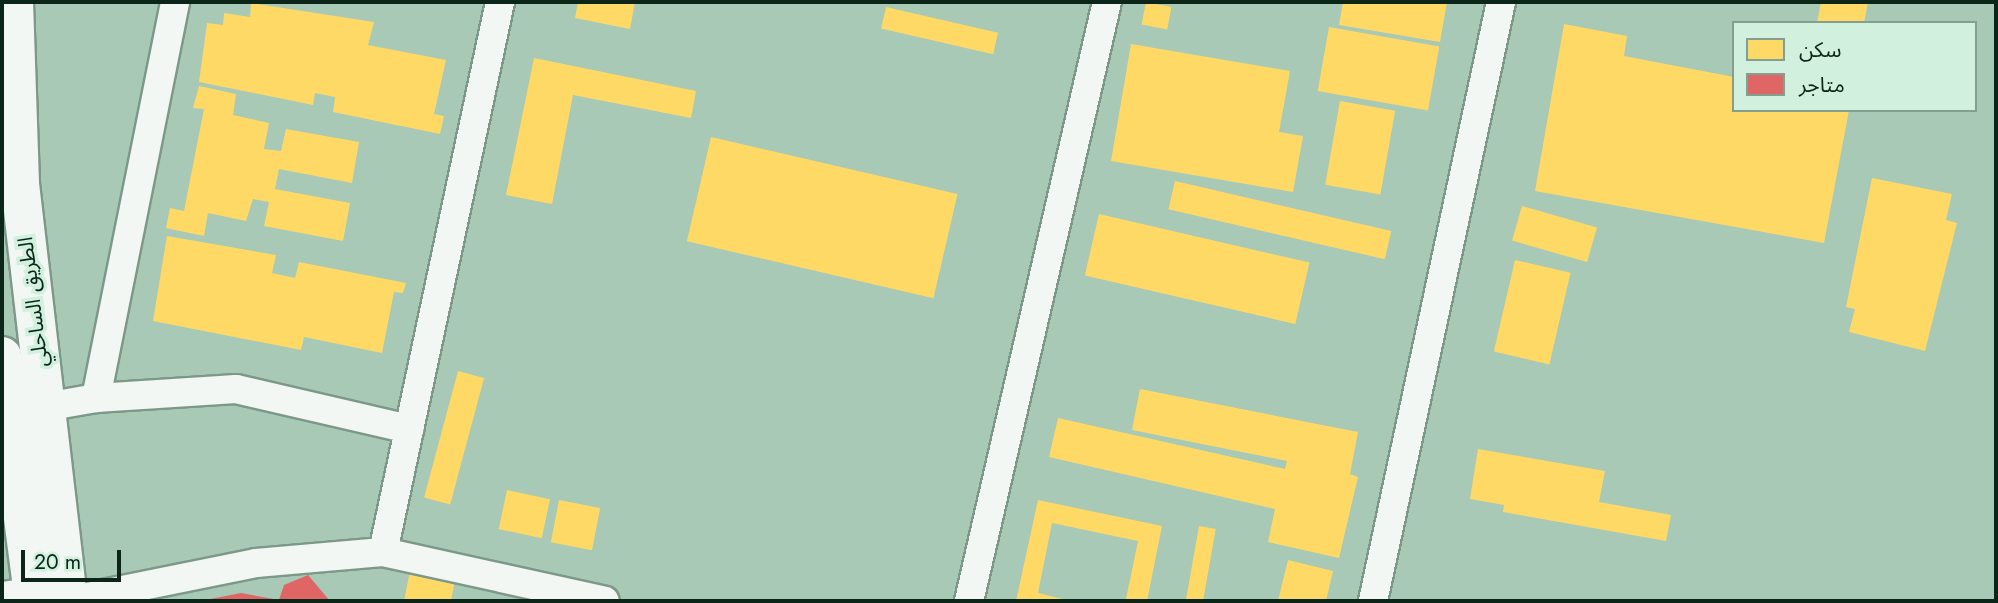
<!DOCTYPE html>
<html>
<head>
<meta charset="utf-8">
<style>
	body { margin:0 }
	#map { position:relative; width:1998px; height:603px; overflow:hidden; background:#a7c9b6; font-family:Jost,"Noto Sans Arabic",sans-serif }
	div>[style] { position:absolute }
	.homes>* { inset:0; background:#ffd966; transform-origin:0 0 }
	.shops>* { inset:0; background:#e06666 }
	.roads { filter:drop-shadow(2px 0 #7d9889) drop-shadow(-2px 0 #7d9889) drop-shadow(0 2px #7d9889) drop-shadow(0 -2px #7d9889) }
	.street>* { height:28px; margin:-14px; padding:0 14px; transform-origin:14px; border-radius:14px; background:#f2f7f4 }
	.highway>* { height:38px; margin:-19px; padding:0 19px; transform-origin:19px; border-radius:19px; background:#f2f7f4 }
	span { translate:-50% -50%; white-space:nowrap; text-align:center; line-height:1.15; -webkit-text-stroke:7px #d1f0de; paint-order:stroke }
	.street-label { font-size:21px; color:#0b2519 }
	.frame { position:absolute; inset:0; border:4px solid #0b2519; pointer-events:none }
	.legend { position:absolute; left:1732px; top:21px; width:245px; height:91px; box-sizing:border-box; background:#d1f0de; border:2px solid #829f8f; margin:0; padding:9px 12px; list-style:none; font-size:21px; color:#0b2519 }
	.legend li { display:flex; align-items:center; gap:14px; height:35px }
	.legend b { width:35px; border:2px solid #829f8f }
	.scale { position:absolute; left:21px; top:550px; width:100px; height:32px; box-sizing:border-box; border:4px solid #0b2519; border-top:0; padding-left:9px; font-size:21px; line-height:24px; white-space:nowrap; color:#0b2519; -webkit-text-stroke:5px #d1f0de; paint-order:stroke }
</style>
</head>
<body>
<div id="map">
	<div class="homes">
		<i style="clip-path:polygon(578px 2px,635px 2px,630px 29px,575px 18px)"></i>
		<i style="left:1146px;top:2px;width:26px;height:23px;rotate:11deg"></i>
		<i style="clip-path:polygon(1343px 2px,1447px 2px,1440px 42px,1339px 25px)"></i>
		<i style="clip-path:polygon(1821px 2px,1868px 2px,1864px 23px,1817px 23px)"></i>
		<i style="clip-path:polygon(251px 3px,374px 22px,368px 45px,446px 60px,434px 114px,444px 116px,440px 134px,333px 112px,335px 97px,315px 93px,313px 105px,199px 82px,207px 23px,223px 25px,224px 13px,250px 17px)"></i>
		<i style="left:886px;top:7px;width:115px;height:22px;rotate:13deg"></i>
		<i style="clip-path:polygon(1564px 24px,1627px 36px,1624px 56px,1734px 77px,1734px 110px,1849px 110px,1824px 243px,1535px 191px)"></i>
		<i style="left:1329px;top:27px;width:112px;height:65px;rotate:10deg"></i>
		<i style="clip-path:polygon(1131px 44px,1290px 71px,1279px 132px,1303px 136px,1293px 192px,1111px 161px)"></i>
		<i style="clip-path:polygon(534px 58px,696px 91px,691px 118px,573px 95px,552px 204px,506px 195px)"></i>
		<i style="clip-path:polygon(199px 86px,236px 94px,233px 115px,269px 123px,264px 149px,281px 151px,286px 129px,359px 142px,352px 183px,279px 169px,275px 189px,350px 203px,343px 241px,264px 226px,269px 202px,253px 199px,246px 221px,208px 213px,204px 236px,166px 228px,170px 208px,184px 211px,204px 109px,193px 108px)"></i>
		<i style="left:1340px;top:101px;width:56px;height:85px;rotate:10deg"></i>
		<i style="left:711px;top:137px;width:253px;height:107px;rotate:13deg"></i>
		<i style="clip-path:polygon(1872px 178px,1952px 194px,1946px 220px,1957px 223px,1925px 351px,1849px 332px,1855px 309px,1846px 307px)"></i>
		<i style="left:1175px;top:181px;width:222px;height:29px;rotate:13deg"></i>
		<i style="left:1522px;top:206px;width:78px;height:36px;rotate:16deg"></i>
		<i style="left:1099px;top:214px;width:216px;height:63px;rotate:13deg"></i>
		<i style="clip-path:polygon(167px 236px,276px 255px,272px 273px,295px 278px,299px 262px,406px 283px,403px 293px,394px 292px,382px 353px,304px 337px,301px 350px,153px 321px)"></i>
		<i style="left:1515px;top:260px;width:57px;height:94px;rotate:13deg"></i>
		<i style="left:458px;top:371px;width:27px;height:131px;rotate:15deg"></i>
		<i style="clip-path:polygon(1140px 389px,1358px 432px,1350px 474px,1358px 477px,1339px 558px,1268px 542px,1275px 509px,1049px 457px,1058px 418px,1285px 469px,1287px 461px,1132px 430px)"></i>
		<i style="clip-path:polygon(1478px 449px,1605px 471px,1599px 502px,1671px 515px,1666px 541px,1503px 512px,1504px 505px,1470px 499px)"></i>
		<i style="left:507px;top:490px;width:44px;height:40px;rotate:12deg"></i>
		<i style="left:559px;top:500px;width:42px;height:43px;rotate:11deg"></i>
		<i style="clip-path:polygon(1038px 500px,1162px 526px,1147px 601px,1126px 599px,1138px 541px,1052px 523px,1038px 593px,1071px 601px,1016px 601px)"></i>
		<i style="left:1199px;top:526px;width:17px;height:77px;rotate:10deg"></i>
		<i style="clip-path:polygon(1288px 560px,1333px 571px,1326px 601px,1278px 601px)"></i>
		<i style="clip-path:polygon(410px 571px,455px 579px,451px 601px,404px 601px)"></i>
	</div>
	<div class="shops">
		<i style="clip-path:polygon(308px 575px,330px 601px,200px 601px,241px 593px,279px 600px,284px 585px)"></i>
	</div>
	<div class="roads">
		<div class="street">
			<i style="left:96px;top:398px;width:404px;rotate:-78.7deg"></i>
			<i style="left:45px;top:407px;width:52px;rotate:-10deg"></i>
			<i style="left:96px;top:398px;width:140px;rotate:-3.7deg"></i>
			<i style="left:236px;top:389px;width:178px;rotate:13deg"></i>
			<i style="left:383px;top:552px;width:562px;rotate:-77.99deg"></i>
			<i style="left:2px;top:596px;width:30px;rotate:-8deg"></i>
			<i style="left:68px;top:601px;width:192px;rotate:-11.4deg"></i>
			<i style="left:256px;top:563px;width:127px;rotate:-5deg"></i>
			<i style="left:383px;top:552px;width:227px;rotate:12.4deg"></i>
			<i style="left:969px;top:601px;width:615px;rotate:-77.03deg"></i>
			<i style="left:1373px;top:601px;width:613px;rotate:-77.94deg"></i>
		</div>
		<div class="highway">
			<i style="left:14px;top:2px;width:182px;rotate:88.1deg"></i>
			<i style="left:20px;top:184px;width:420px;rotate:83.4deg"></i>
			<i style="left:2px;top:356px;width:247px;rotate:82.6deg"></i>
		</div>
	</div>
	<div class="street-label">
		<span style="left:33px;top:302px;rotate:-97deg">الطريق الساحلي</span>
	</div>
	<div class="frame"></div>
	<ul class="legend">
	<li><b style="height:19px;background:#ffd966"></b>سكن</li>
	<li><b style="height:19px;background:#e06666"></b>متاجر</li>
	</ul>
	<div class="scale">20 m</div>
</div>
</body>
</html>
